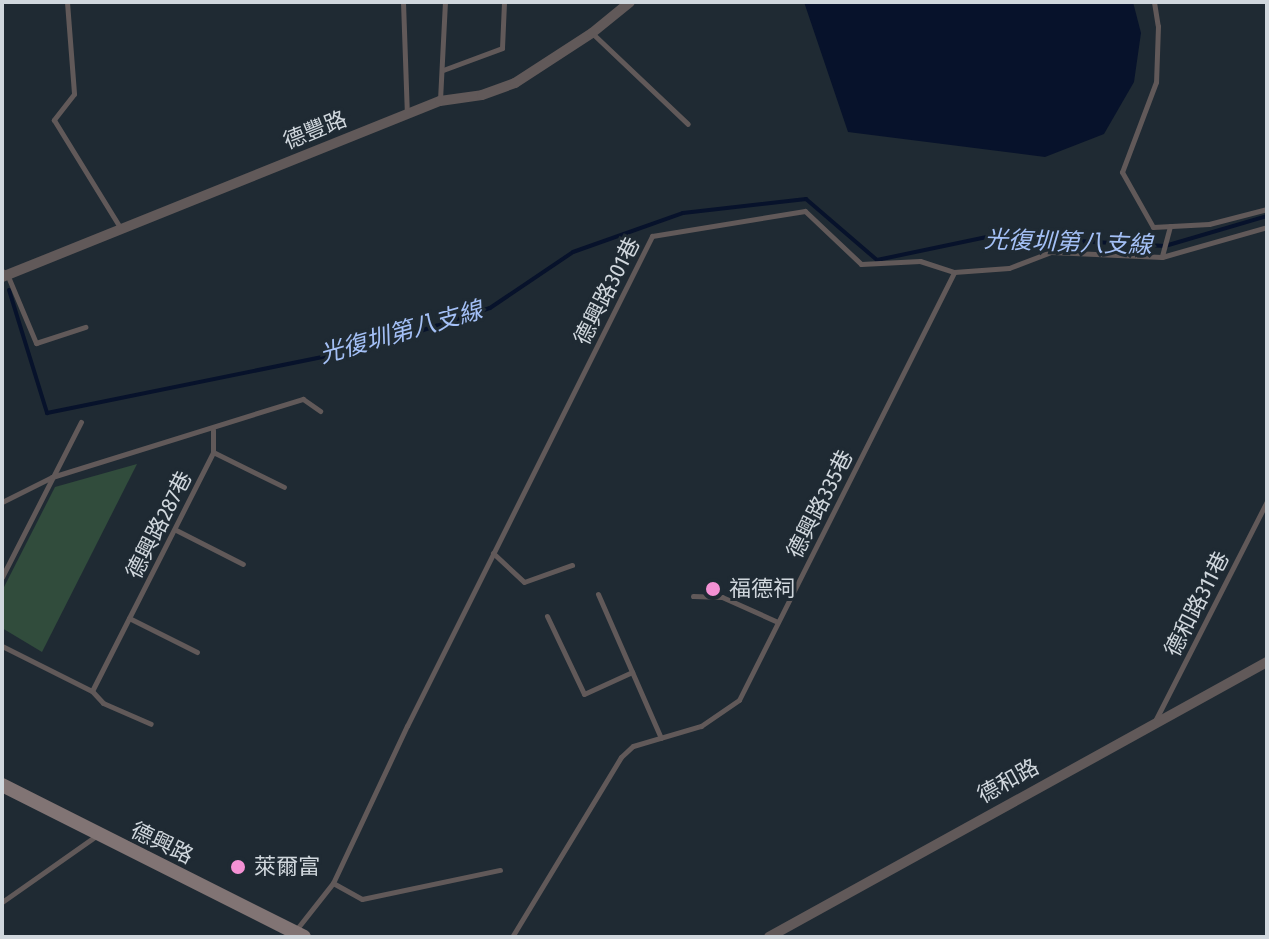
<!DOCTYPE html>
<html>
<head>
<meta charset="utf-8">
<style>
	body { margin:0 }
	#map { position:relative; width:1269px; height:939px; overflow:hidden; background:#1f2a33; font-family:"Fira Sans Condensed","Noto Sans TC",sans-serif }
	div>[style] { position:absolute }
	.green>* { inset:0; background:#314c3c }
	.water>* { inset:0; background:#07122b }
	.stream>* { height:4px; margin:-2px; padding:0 2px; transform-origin:2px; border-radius:2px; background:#07122b }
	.lane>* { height:5px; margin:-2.5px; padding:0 2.5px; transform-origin:2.5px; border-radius:2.5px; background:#615959 }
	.street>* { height:10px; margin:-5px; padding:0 5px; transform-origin:5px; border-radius:5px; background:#615959 }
	.secondary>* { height:14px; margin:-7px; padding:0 7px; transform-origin:7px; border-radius:7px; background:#817474 }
	.wall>* { inset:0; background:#5e3e34; transform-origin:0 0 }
	.building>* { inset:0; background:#6a4f46; transform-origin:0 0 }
	.dots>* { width:22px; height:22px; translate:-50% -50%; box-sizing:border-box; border:4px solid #1f2a33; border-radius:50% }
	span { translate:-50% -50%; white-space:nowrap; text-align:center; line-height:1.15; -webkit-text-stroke:6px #1f2a33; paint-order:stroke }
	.street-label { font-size:22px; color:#d0d7dd }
	.poi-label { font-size:22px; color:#d0d7dd }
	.left { translate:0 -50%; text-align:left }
	.water-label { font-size:24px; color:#a4c0f6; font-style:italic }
	.frame { position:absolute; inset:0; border:4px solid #d0d7dd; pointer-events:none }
</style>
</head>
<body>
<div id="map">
	<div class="green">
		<i style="clip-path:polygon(137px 464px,42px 652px,2px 628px,2px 591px,55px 487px)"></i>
	</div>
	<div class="water">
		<i style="clip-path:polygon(804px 2px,1133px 2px,1141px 33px,1134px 82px,1104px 134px,1045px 157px,848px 132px)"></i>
	</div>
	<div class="stream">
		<i style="left:9px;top:290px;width:129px;rotate:72.8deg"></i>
		<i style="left:47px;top:413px;width:335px;rotate:-11.5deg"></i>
		<i style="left:375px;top:346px;width:121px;rotate:-18.3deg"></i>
		<i style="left:490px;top:308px;width:100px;rotate:-34deg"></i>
		<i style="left:573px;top:252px;width:117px;rotate:-19.5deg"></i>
		<i style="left:683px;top:213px;width:124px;rotate:-6.5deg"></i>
		<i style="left:806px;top:199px;width:94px;rotate:40.7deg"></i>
		<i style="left:877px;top:260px;width:117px;rotate:-11.8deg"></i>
		<i style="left:992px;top:236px;width:173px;rotate:3.3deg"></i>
		<i style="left:1165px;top:246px;width:106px;rotate:-16.4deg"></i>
	</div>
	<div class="lane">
		<i style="left:67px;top:2px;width:92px;rotate:85.6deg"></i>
		<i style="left:74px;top:94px;width:33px;rotate:128deg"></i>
		<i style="left:54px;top:120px;width:128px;rotate:58.4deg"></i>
		<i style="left:403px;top:2px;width:112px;rotate:88deg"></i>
		<i style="left:1154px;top:2px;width:24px;rotate:81deg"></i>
		<i style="left:1158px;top:26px;width:56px;rotate:92deg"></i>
		<i style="left:1156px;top:82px;width:96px;rotate:110.7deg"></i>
		<i style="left:1122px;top:172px;width:63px;rotate:60.6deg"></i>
		<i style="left:1153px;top:227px;width:56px;rotate:-3.1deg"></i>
		<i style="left:1209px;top:224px;width:60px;rotate:-14.5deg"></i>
		<i style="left:592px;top:33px;width:132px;rotate:43.5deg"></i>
		<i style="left:443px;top:70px;width:63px;rotate:-20.4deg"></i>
		<i style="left:502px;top:48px;width:46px;rotate:-87.5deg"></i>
		<i style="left:440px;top:100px;width:98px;rotate:-87.1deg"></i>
		<i style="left:1162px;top:256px;width:31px;rotate:-75deg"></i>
		<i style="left:2px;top:271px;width:6px;rotate:31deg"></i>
		<i style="left:7px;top:274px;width:75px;rotate:67.2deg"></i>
		<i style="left:36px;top:343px;width:52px;rotate:-18.1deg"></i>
		<i style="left:213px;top:452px;width:79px;rotate:26.2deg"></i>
		<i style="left:2px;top:502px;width:56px;rotate:-26.6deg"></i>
		<i style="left:52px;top:477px;width:263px;rotate:-17.3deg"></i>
		<i style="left:303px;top:399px;width:21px;rotate:35deg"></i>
		<i style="left:176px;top:530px;width:75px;rotate:26.9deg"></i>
		<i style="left:493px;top:553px;width:42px;rotate:43.1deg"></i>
		<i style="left:524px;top:582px;width:51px;rotate:-19.5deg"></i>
		<i style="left:2px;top:577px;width:174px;rotate:-63deg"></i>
		<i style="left:598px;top:594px;width:157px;rotate:66.4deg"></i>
		<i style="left:693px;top:596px;width:29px;rotate:2deg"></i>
		<i style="left:722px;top:597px;width:61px;rotate:24.1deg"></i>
		<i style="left:547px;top:616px;width:86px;rotate:64.6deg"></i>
		<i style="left:584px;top:694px;width:53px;rotate:-24.6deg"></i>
		<i style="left:129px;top:618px;width:76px;rotate:26.6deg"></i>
		<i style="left:2px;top:646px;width:101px;rotate:26.6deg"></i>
		<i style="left:92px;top:691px;width:16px;rotate:47deg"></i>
		<i style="left:103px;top:703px;width:52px;rotate:23.6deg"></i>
		<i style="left:92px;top:691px;width:268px;rotate:-63.1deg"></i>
		<i style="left:213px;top:452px;width:22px;rotate:-90deg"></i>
		<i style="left:1155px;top:721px;width:247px;rotate:-63deg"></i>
		<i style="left:333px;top:883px;width:33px;rotate:29deg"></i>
		<i style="left:362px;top:899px;width:141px;rotate:-11.9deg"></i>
		<i style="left:2px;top:902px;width:115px;rotate:-35.1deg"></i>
		<i style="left:296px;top:930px;width:60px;rotate:-51.8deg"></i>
		<i style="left:333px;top:883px;width:174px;rotate:-64.8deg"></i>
		<i style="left:407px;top:726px;width:548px;rotate:-63.43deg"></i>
		<i style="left:652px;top:236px;width:155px;rotate:-9.3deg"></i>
		<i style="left:805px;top:211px;width:77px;rotate:43.4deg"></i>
		<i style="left:861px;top:264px;width:59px;rotate:-2.9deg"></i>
		<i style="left:920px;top:261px;width:36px;rotate:18deg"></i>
		<i style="left:954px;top:272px;width:55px;rotate:-4.2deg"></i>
		<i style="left:1009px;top:268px;width:45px;rotate:-20.9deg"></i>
		<i style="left:1051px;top:252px;width:111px;rotate:2.6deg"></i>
		<i style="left:1162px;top:257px;width:109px;rotate:-15.9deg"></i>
		<i style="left:512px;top:937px;width:210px;rotate:-58.8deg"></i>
		<i style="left:621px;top:757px;width:16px;rotate:-43deg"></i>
		<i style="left:633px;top:746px;width:71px;rotate:-16.4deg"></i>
		<i style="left:701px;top:726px;width:46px;rotate:-34.4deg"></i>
		<i style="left:739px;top:700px;width:479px;rotate:-63.3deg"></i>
	</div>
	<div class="street">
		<i style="left:2px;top:277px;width:472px;rotate:-21.9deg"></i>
		<i style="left:440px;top:101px;width:42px;rotate:-8.1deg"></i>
		<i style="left:482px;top:95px;width:35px;rotate:-20deg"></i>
		<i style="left:515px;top:83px;width:92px;rotate:-33deg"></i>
		<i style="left:592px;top:33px;width:49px;rotate:-39.2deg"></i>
		<i style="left:769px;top:937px;width:569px;rotate:-28.91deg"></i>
	</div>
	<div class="secondary">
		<i style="left:2px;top:785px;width:338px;rotate:26.7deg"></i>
	</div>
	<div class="wall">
		<i style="left:709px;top:579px;width:8px;height:14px"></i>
	</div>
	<div class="building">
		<i style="left:709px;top:579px;width:8px;height:9px"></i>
	</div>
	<div class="dots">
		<i style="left:713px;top:589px;background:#f491d4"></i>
		<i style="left:238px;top:867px;background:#f491d4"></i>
	</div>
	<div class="street-label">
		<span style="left:315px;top:130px;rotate:-22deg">德豐路</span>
		<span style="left:607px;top:291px;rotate:-63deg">德興路301巷</span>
		<span style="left:820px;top:504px;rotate:-63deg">德興路335巷</span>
		<span style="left:159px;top:525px;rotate:-63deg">德興路287巷</span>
		<span style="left:1197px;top:604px;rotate:-63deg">德和路311巷</span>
		<span style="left:1008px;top:781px;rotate:-29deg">德和路</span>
		<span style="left:162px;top:843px;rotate:26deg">德興路</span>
	</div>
	<div class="poi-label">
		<span class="left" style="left:729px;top:589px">福德祠</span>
		<span class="left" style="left:254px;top:867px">萊爾富</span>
	</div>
	<div class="water-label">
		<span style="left:1068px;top:243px;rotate:2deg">光復圳第八支線</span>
		<span style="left:401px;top:333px;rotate:-16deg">光復圳第八支線</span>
	</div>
	<div class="frame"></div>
</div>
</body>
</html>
